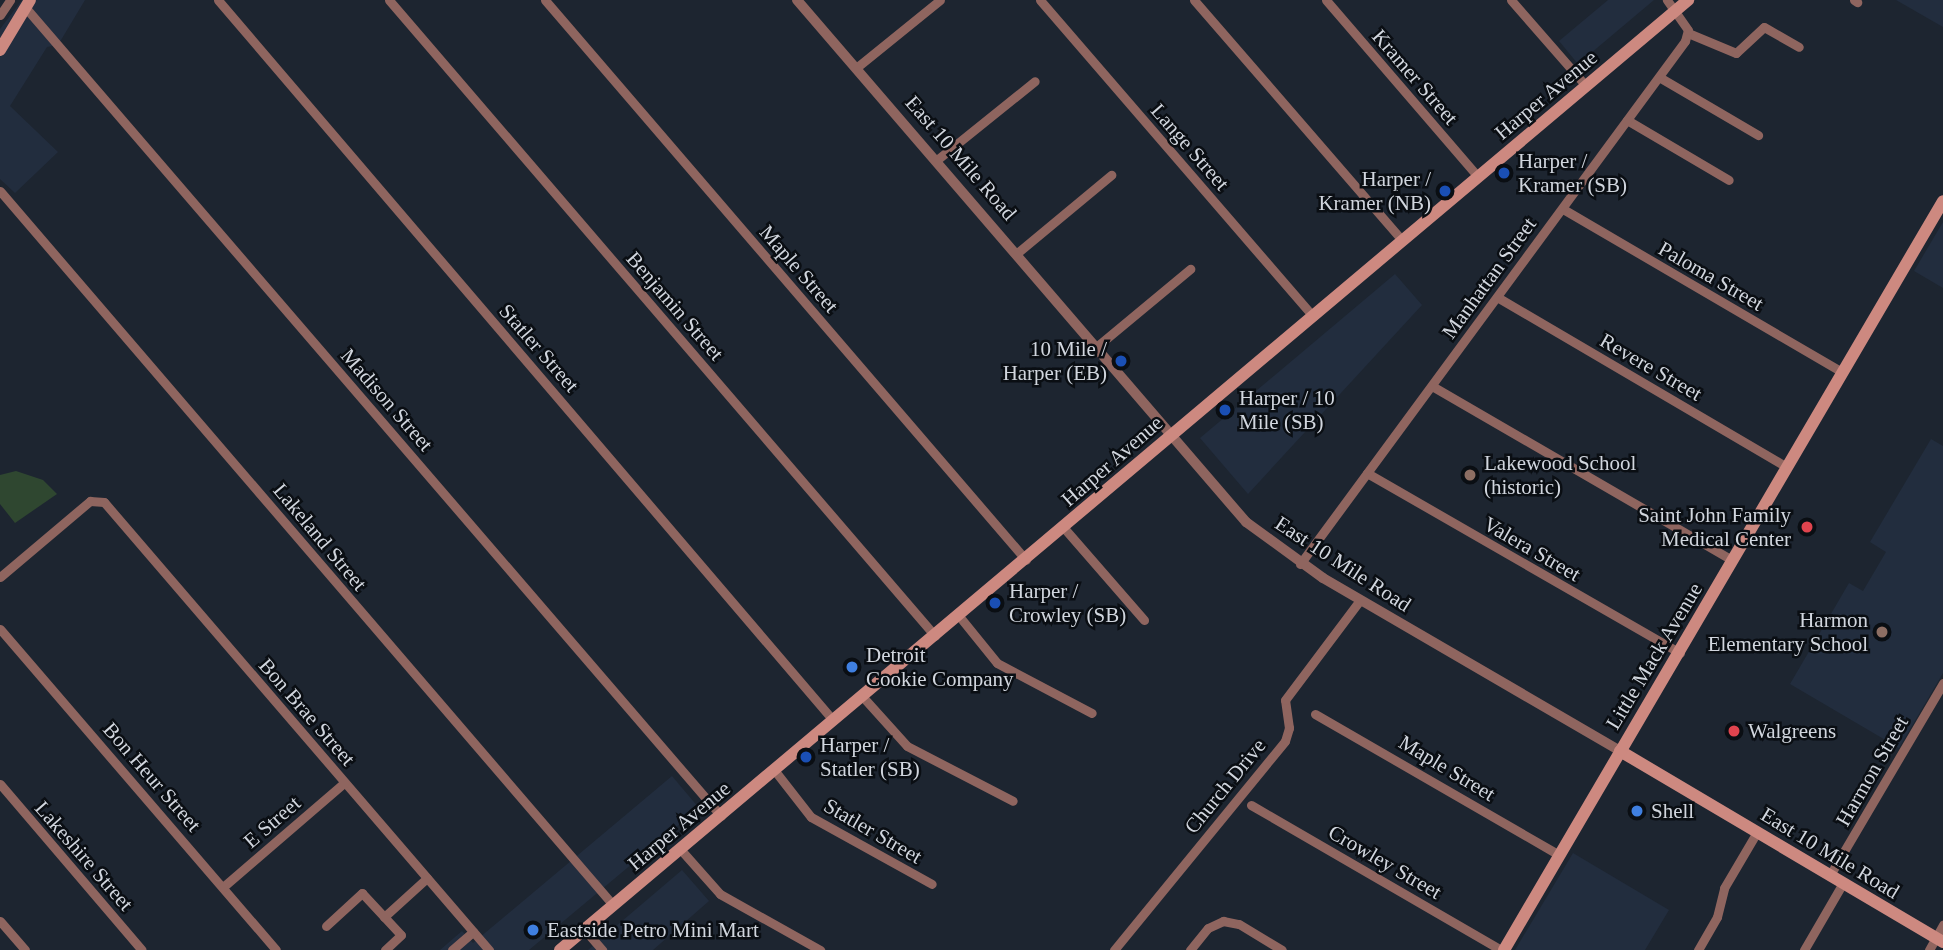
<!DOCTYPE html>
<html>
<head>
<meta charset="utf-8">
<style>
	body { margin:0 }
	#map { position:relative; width:1943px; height:950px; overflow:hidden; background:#1d2530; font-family:"Times New Roman",serif }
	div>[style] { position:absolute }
	.built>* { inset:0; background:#222d3e }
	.green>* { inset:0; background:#2f4730 }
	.minor>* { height:9px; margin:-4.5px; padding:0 4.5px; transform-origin:4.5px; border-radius:4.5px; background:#8f655f }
	.tertiary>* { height:10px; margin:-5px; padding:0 5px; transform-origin:5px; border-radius:5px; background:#8f655f }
	.secondary>* { height:12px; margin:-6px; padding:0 6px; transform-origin:6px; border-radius:6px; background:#cd8980 }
	.dots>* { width:19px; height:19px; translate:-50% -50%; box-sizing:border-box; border:4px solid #0a0e13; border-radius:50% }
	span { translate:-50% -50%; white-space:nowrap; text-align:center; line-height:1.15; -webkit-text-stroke:5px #0a0e13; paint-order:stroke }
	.street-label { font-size:21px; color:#d1d6de }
	.poi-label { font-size:21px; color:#d1d6de }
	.left { translate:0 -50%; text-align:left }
	.right { translate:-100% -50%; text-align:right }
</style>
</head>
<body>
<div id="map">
	<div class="built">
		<i style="clip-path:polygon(22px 0,85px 0,58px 45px,47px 47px,10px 106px,58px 152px,15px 193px,0 179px,0 29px)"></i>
		<i style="clip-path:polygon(1608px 0,1654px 0,1578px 64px,1559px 41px)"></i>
		<i style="clip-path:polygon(1896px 0,1943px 0,1943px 27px)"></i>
		<i style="clip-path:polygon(1943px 222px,1943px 288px,1914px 271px)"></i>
		<i style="clip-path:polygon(1395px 274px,1422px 305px,1248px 494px,1200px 438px)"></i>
		<i style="clip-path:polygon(1931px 439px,1943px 446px,1943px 673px,1899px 748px,1790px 684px,1849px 583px,1863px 591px,1886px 552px,1870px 542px)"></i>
		<i style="clip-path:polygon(672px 776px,699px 808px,529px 950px,440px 950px,462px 931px,473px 943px)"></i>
		<i style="clip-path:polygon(1573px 853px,1669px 910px,1645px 950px,1515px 950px)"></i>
		<i style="clip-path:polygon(682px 870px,709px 901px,653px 950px,588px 950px)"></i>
	</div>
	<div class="green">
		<i style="clip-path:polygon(16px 471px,43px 480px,57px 494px,15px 523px,0 504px,0 475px)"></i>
	</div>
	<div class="minor">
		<i style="left:218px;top:0;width:947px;rotate:49.5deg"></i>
		<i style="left:389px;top:0;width:838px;rotate:49.35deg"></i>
		<i style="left:545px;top:0;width:738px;rotate:49.34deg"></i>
		<i style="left:1040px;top:0;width:418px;rotate:49.2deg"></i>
		<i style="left:1194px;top:0;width:318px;rotate:49.1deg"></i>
		<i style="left:1326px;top:0;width:233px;rotate:49.3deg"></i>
		<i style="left:1511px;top:0;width:114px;rotate:48.9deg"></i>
		<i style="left:1854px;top:0;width:4px;rotate:34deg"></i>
		<i style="left:25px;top:7px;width:1067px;rotate:49.29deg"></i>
		<i style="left:0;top:15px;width:18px;rotate:-56deg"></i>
		<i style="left:1688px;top:33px;width:52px;rotate:22.6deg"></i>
		<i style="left:1736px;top:53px;width:38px;rotate:-43deg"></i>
		<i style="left:1764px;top:27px;width:40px;rotate:29.7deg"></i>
		<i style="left:856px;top:68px;width:108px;rotate:-39deg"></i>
		<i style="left:1659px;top:77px;width:115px;rotate:30.4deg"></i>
		<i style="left:1627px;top:120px;width:118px;rotate:30.5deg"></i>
		<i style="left:938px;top:159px;width:124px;rotate:-38.8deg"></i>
		<i style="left:0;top:191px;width:941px;rotate:49.35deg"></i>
		<i style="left:1563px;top:209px;width:323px;rotate:30.3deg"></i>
		<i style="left:1016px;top:254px;width:124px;rotate:-39.7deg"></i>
		<i style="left:1497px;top:297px;width:336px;rotate:30.4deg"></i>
		<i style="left:1095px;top:348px;width:124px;rotate:-39.7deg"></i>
		<i style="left:1432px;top:386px;width:347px;rotate:30.1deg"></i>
		<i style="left:1367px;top:473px;width:361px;rotate:29.9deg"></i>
		<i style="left:1064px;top:528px;width:122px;rotate:49deg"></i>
		<i style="left:1300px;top:564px;width:649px;rotate:-53.64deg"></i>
		<i style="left:1685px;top:41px;width:11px;rotate:-75deg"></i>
		<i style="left:1688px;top:30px;width:37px;rotate:-125deg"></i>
		<i style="left:0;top:577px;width:118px;rotate:-40.2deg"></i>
		<i style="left:90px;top:501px;width:14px;rotate:4deg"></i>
		<i style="left:104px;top:502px;width:591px;rotate:49.33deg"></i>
		<i style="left:959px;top:616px;width:60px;rotate:51deg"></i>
		<i style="left:997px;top:663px;width:107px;rotate:27.8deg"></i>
		<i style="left:0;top:629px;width:423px;rotate:49.3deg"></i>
		<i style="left:862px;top:696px;width:67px;rotate:48deg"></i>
		<i style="left:907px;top:746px;width:119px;rotate:27.4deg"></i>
		<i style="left:1315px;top:714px;width:282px;rotate:30deg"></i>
		<i style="left:775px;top:771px;width:58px;rotate:52deg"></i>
		<i style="left:811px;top:817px;width:138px;rotate:29deg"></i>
		<i style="left:0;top:784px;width:218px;rotate:49.5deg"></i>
		<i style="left:1251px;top:805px;width:289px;rotate:30.1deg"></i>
		<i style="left:681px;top:850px;width:59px;rotate:48.4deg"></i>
		<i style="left:720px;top:894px;width:115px;rotate:29.2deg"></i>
		<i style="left:1830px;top:875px;width:223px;rotate:-59.5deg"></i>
		<i style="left:223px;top:887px;width:160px;rotate:-40.7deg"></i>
		<i style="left:384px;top:917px;width:58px;rotate:-42.2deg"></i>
		<i style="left:0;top:921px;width:38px;rotate:49deg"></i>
		<i style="left:326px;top:926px;width:49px;rotate:-42.5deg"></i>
		<i style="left:362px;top:893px;width:57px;rotate:47.1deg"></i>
		<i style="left:401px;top:935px;width:22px;rotate:137deg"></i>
		<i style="left:584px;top:929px;width:28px;rotate:49deg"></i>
		<i style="left:452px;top:950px;width:28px;rotate:-41deg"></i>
		<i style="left:1114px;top:950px;width:270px;rotate:-50.7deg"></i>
		<i style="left:1285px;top:741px;width:14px;rotate:-73deg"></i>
		<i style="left:1289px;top:728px;width:28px;rotate:-98deg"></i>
		<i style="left:1285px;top:700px;width:125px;rotate:-53.1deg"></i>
		<i style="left:1190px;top:950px;width:28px;rotate:-51deg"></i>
		<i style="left:1208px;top:928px;width:17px;rotate:-25deg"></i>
		<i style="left:1223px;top:921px;width:16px;rotate:11deg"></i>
		<i style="left:1239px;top:924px;width:50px;rotate:31.2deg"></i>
		<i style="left:1698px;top:950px;width:38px;rotate:-60deg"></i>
		<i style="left:1717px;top:917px;width:30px;rotate:-76deg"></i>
		<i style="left:1724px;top:888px;width:65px;rotate:-59.5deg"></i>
		<i style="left:1804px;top:950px;width:78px;rotate:-59.8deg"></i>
		<i style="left:1929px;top:950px;width:29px;rotate:-61deg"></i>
	</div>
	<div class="tertiary">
		<i style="left:797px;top:0;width:689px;rotate:49.3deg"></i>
		<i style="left:1246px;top:522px;width:95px;rotate:36deg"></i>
		<i style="left:1323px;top:578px;width:344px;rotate:30.2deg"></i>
	</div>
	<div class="secondary">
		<i style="left:0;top:50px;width:58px;rotate:-59deg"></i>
		<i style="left:1620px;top:751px;width:375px;rotate:30.6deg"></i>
		<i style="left:560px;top:950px;width:1475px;rotate:-40.1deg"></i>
		<i style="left:1504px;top:950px;width:868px;rotate:-59.62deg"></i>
	</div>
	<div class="dots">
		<i style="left:1504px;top:173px;background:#1a4fb4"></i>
		<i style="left:1445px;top:191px;background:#1a4fb4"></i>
		<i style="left:1121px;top:361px;background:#1a4fb4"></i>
		<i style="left:1225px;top:410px;background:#1a4fb4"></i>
		<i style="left:1470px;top:475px;background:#8d6e63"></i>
		<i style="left:1807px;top:527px;background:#e0444e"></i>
		<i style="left:995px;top:603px;background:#1a4fb4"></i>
		<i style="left:1882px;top:632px;background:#8d6e63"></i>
		<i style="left:852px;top:667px;background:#3f7fe0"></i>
		<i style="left:1734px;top:731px;background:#e0444e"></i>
		<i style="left:806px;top:757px;background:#1a4fb4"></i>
		<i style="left:1637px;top:811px;background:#3f7fe0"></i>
		<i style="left:533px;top:930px;background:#3f7fe0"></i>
	</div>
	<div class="street-label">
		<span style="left:1415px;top:77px;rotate:49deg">Kramer Street</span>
		<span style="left:1546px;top:95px;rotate:-40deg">Harper Avenue</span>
		<span style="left:1190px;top:147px;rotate:49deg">Lange Street</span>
		<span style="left:961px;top:158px;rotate:49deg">East 10 Mile Road</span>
		<span style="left:799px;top:269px;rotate:49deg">Maple Street</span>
		<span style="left:1711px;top:276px;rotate:30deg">Paloma Street</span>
		<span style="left:1489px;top:278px;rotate:-54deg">Manhattan Street</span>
		<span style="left:675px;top:306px;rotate:49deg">Benjamin Street</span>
		<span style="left:539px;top:348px;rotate:49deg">Statler Street</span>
		<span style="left:1651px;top:367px;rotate:30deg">Revere Street</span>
		<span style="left:387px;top:400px;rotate:49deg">Madison Street</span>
		<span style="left:1112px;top:461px;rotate:-41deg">Harper Avenue</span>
		<span style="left:320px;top:537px;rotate:50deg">Lakeland Street</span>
		<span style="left:1532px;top:549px;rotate:30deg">Valera Street</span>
		<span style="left:1343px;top:564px;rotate:33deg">East 10 Mile Road</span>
		<span style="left:1654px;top:656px;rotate:-59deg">Little Mack Avenue</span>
		<span style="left:307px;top:712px;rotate:49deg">Bon Brae Street</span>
		<span style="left:1447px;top:768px;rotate:31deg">Maple Street</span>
		<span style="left:1872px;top:771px;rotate:-60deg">Harmon Street</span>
		<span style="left:152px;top:777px;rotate:49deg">Bon Heur Street</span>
		<span style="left:1225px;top:786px;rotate:-51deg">Church Drive</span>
		<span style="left:272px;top:822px;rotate:-41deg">E Street</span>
		<span style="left:679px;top:826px;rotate:-40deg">Harper Avenue</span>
		<span style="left:873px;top:831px;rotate:30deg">Statler Street</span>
		<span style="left:1830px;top:853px;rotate:31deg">East 10 Mile Road</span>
		<span style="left:84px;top:856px;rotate:49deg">Lakeshire Street</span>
		<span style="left:1385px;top:862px;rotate:30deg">Crowley Street</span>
	</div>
	<div class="poi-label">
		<span class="left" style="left:1518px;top:173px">Harper /<br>Kramer (SB)</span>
		<span class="right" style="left:1431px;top:191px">Harper /<br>Kramer (NB)</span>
		<span class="right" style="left:1107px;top:361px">10 Mile /<br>Harper (EB)</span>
		<span class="left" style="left:1239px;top:410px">Harper / 10<br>Mile (SB)</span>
		<span class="left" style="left:1484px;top:475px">Lakewood School<br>(historic)</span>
		<span class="right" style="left:1791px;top:527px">Saint John Family<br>Medical Center</span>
		<span class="left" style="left:1009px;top:603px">Harper /<br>Crowley (SB)</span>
		<span class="right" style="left:1868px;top:632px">Harmon<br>Elementary School</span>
		<span class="left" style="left:866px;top:667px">Detroit<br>Cookie Company</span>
		<span class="left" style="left:1748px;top:731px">Walgreens</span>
		<span class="left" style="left:820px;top:757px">Harper /<br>Statler (SB)</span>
		<span class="left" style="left:1651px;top:811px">Shell</span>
		<span class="left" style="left:547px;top:930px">Eastside Petro Mini Mart</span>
	</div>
</div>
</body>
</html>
